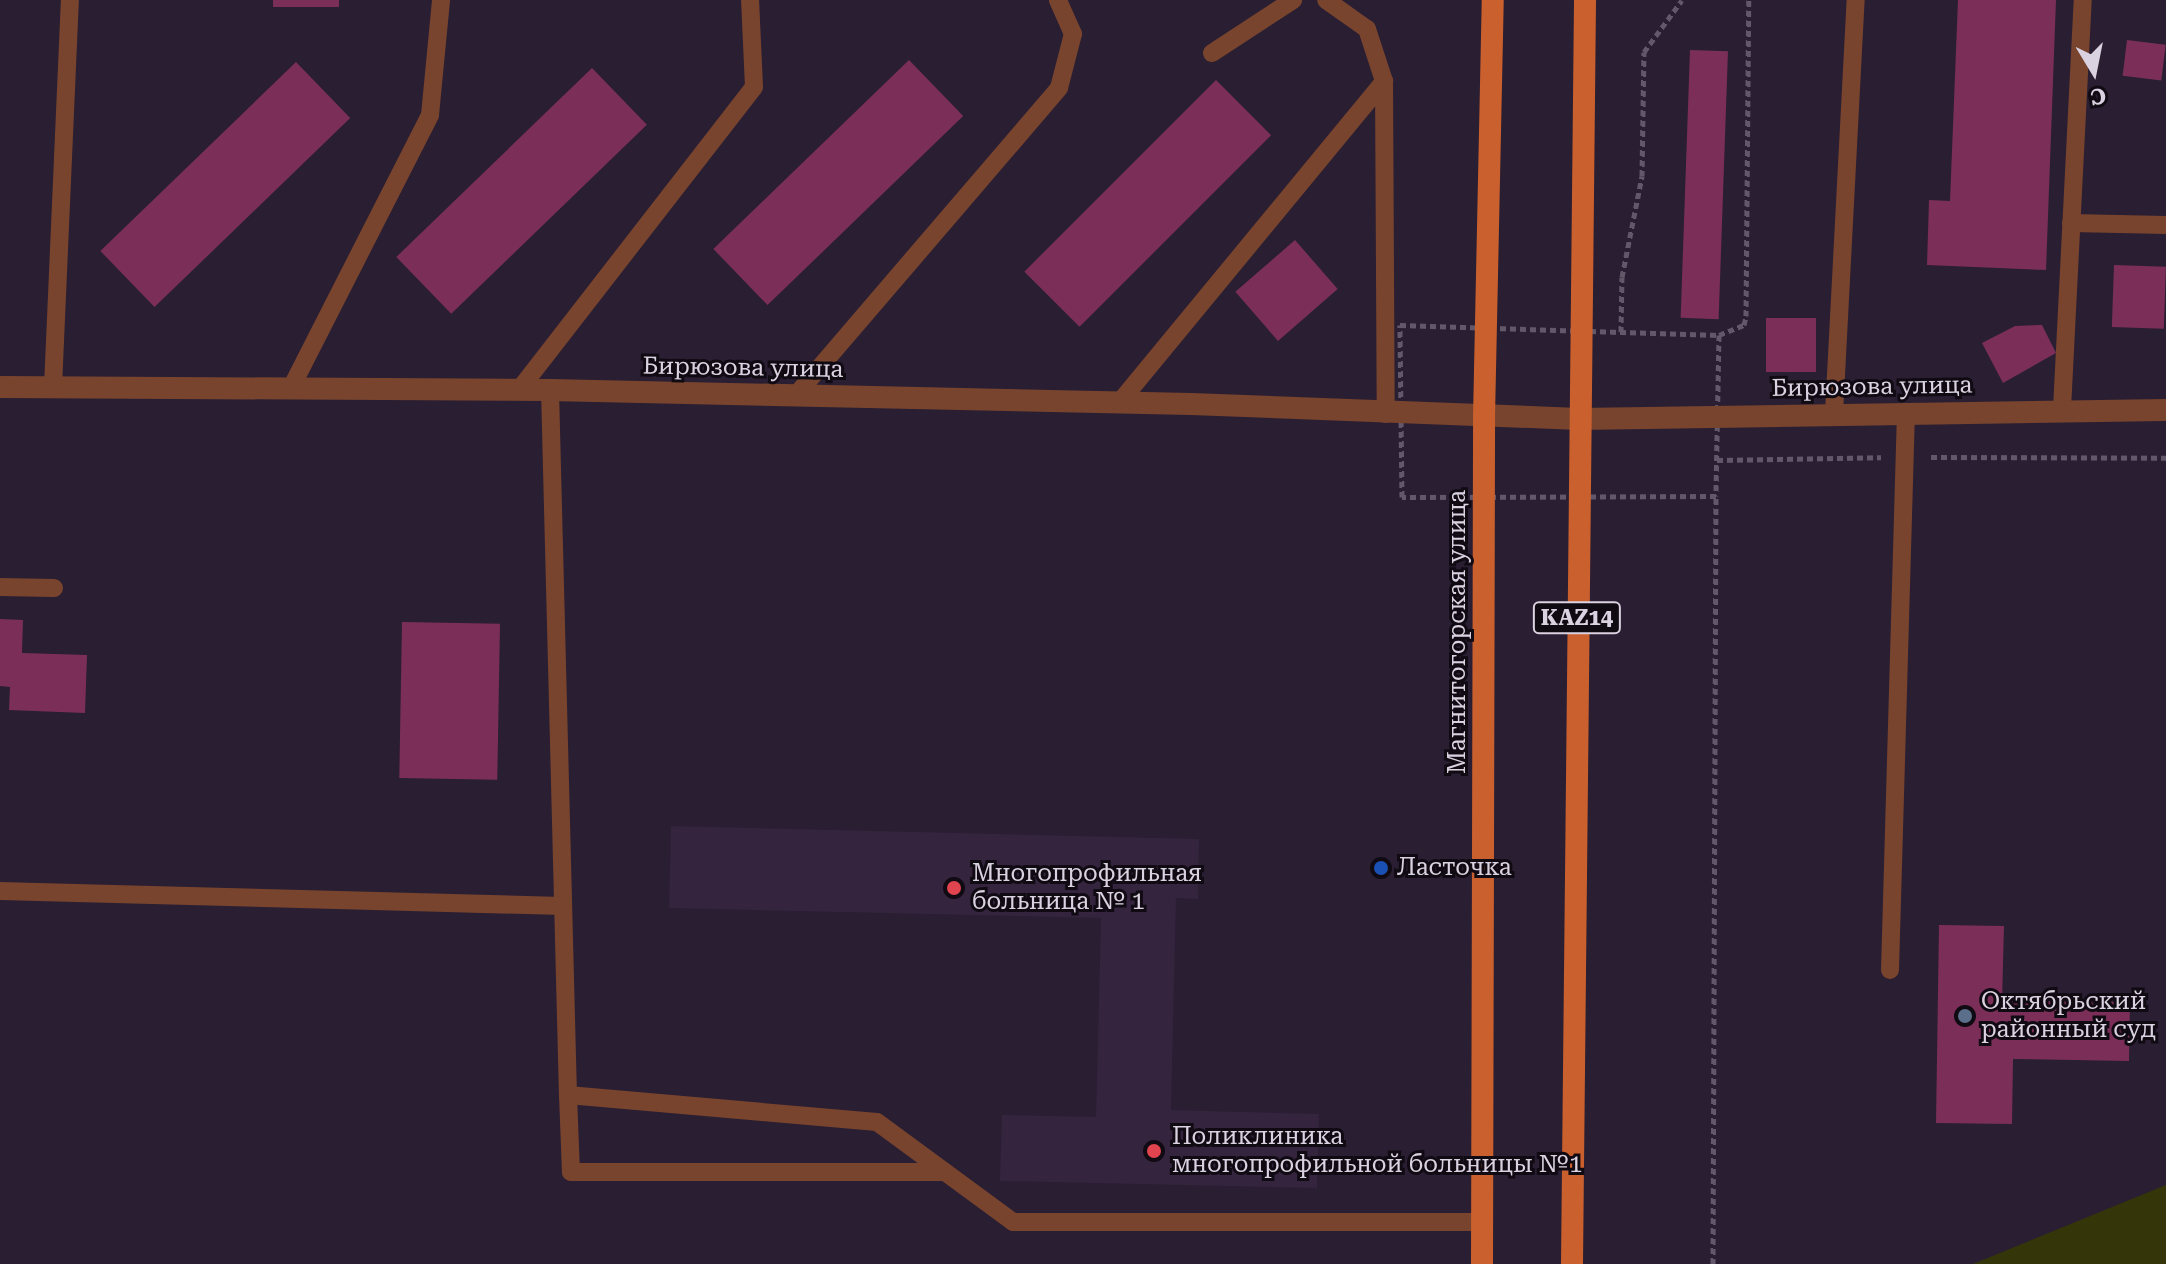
<!DOCTYPE html>
<html>
<head>
<meta charset="utf-8">
<style>
	body { margin:0 }
	#map { position:relative; width:2166px; height:1264px; overflow:hidden; background:#2a1e32; font-family:"Roboto Serif",serif }
	div>[style] { position:absolute }
	.built>* { inset:0; background:#34243e }
	.green>* { inset:0; background:#343609 }
	.building>* { inset:0; background:#7b2f58; transform-origin:0 0 }
	.path>* { height:5px; margin-top:-2.5px; transform-origin:0; background:repeating-linear-gradient(90deg,#63586a 0 6px,transparent 0 10px) }
	.service>* { height:18px; margin:-9px; padding:0 9px; transform-origin:9px; border-radius:9px; background:#78442e }
	.tertiary>* { height:22px; margin:-11px; padding:0 11px; transform-origin:11px; border-radius:11px; background:#78442e }
	.primary>* { height:22px; margin:-11px; padding:0 11px; transform-origin:11px; border-radius:11px; background:#ca602d }
	.dots>* { width:22px; height:22px; translate:-50% -50%; box-sizing:border-box; border:4px solid #100a13; border-radius:50% }
	span { translate:-50% -50%; white-space:nowrap; text-align:center; line-height:1.15; -webkit-text-stroke:6px #100a13; paint-order:stroke }
	.shield-label span { padding:2px 6px; background:#100a13; border:2px solid; border-radius:6px; -webkit-text-stroke-width:0 }
	.shield-label { font-size:22px; color:#dad2e0; font-weight:700 }
	.street-label { font-size:24px; color:#dad2e0 }
	.poi-label { font-size:24px; color:#dad2e0 }
	.left { translate:0 -50%; text-align:left }
	.north { position:absolute; left:2054px; top:32px; width:80px; height:80px; -webkit-text-stroke:6px #100a13; paint-order:stroke; rotate:170deg; font-size:22px; font-weight:700; line-height:32px; text-align:center; color:#dad2e0 }
	.north::after { content:''; display:block; margin:auto; width:28px; height:36px; background:#dad2e0; clip-path:polygon(50% 0,100% 100%,50% 72%,0 100%) }
</style>
</head>
<body>
<div id="map">
	<div class="built">
		<i style="clip-path:polygon(671px 826px,1199px 839px,1198px 899px,1176px 898px,1171px 1110px,1319px 1114px,1317px 1188px,1000px 1181px,1002px 1115px,1096px 1117px,1101px 918px,669px 908px)"></i>
	</div>
	<div class="green">
		<i style="clip-path:polygon(2166px 1185px,2166px 1264px,1973px 1264px)"></i>
	</div>
	<div class="building">
		<i style="left:273px;top:0;width:66px;height:7px"></i>
		<i style="clip-path:polygon(1958px 0,2056px 0,2046px 270px,1927px 265px,1929px 200px,1950px 201px)"></i>
		<i style="left:2127px;top:40px;width:39px;height:36px;rotate:7deg"></i>
		<i style="left:1690px;top:50px;width:38px;height:268px;rotate:2deg"></i>
		<i style="left:909px;top:60px;width:78px;height:272px;rotate:46deg"></i>
		<i style="left:296px;top:62px;width:78px;height:272px;rotate:46deg"></i>
		<i style="left:592px;top:68px;width:79px;height:272px;rotate:46deg"></i>
		<i style="left:1216px;top:80px;width:78px;height:271px;rotate:45deg"></i>
		<i style="left:1295px;top:240px;width:65px;height:79px;rotate:49deg"></i>
		<i style="left:2114px;top:265px;width:52px;height:62px;rotate:2deg"></i>
		<i style="left:1766px;top:318px;width:50px;height:54px"></i>
		<i style="clip-path:polygon(2042px 325px,2056px 353px,2003px 383px,1982px 343px,2015px 326px)"></i>
		<i style="clip-path:polygon(0 619px,23px 620px,22px 653px,87px 655px,85px 713px,9px 710px,10px 687px,0 686px)"></i>
		<i style="left:402px;top:622px;width:98px;height:156px;rotate:1deg"></i>
		<i style="clip-path:polygon(1939px 925px,2004px 926px,2002px 1001px,2130px 1002px,2129px 1061px,2013px 1059px,2012px 1124px,1936px 1123px)"></i>
	</div>
	<div class="path">
		<i style="left:1400px;top:325px;width:319px;rotate:1.8deg"></i>
		<i style="left:1719px;top:335px;width:161px;rotate:91.1deg"></i>
		<i style="left:1716px;top:496px;width:314px;rotate:179.8deg"></i>
		<i style="left:1402px;top:497px;width:172px;rotate:-90.7deg"></i>
		<i style="left:1621px;top:332px;width:55px;rotate:-89deg"></i>
		<i style="left:1622px;top:277px;width:103px;rotate:-78.8deg"></i>
		<i style="left:1642px;top:176px;width:124px;rotate:-89.1deg"></i>
		<i style="left:1644px;top:52px;width:64px;rotate:-53.8deg"></i>
		<i style="left:1719px;top:335px;width:27px;rotate:-22deg"></i>
		<i style="left:1744px;top:325px;width:9px;rotate:-77deg"></i>
		<i style="left:1746px;top:316px;width:316px;rotate:-89.5deg"></i>
		<i style="left:1931px;top:457px;width:235px;rotate:0.2deg"></i>
		<i style="left:1717px;top:460px;width:164px;rotate:-1deg"></i>
		<i style="left:1713px;top:1264px;width:768px;rotate:-89.78deg"></i>
	</div>
	<div class="service">
		<i style="left:1212px;top:53px;width:97px;rotate:-33.2deg"></i>
		<i style="left:1384px;top:81px;width:333px;rotate:89.7deg"></i>
		<i style="left:2071px;top:223px;width:95px;rotate:1.2deg"></i>
		<i style="left:53px;top:387px;width:387px;rotate:-87.5deg"></i>
		<i style="left:291px;top:388px;width:306px;rotate:-63deg"></i>
		<i style="left:430px;top:115px;width:116px;rotate:-84.5deg"></i>
		<i style="left:519px;top:390px;width:383px;rotate:-52.2deg"></i>
		<i style="left:754px;top:87px;width:87px;rotate:-92.6deg"></i>
		<i style="left:550px;top:390px;width:705px;rotate:88.54deg"></i>
		<i style="left:568px;top:1095px;width:310px;rotate:5deg"></i>
		<i style="left:877px;top:1122px;width:169px;rotate:36.3deg"></i>
		<i style="left:1013px;top:1222px;width:470px"></i>
		<i style="left:796px;top:395px;width:404px;rotate:-49.4deg"></i>
		<i style="left:1059px;top:88px;width:56px;rotate:-75.5deg"></i>
		<i style="left:1073px;top:34px;width:37px;rotate:-114deg"></i>
		<i style="left:1119px;top:403px;width:417px;rotate:-50.5deg"></i>
		<i style="left:1384px;top:81px;width:55px;rotate:-108.1deg"></i>
		<i style="left:1367px;top:29px;width:50px;rotate:-144.7deg"></i>
		<i style="left:2062px;top:409px;width:410px;rotate:-87.1deg"></i>
		<i style="left:1834px;top:413px;width:414px;rotate:-87deg"></i>
		<i style="left:0;top:587px;width:54px;rotate:1.1deg"></i>
		<i style="left:0;top:891px;width:563px;rotate:1.53deg"></i>
		<i style="left:1890px;top:970px;width:558px;rotate:-88.36deg"></i>
		<i style="left:568px;top:1095px;width:77px;rotate:87.8deg"></i>
		<i style="left:571px;top:1172px;width:374px"></i>
	</div>
	<div class="tertiary">
		<i style="left:0;top:387px;width:550px;rotate:0.31deg"></i>
		<i style="left:550px;top:390px;width:641px;rotate:1.25deg"></i>
		<i style="left:1191px;top:404px;width:388px;rotate:2.2deg"></i>
		<i style="left:1579px;top:419px;width:587px;rotate:-0.88deg"></i>
	</div>
	<div class="primary">
		<i style="left:1482px;top:1264px;width:846px;rotate:-89.86deg"></i>
		<i style="left:1484px;top:418px;width:418px;rotate:-88.8deg"></i>
		<i style="left:1572px;top:1264px;width:1264px;rotate:-89.41deg"></i>
	</div>
	<div class="dots">
		<i style="left:1381px;top:868px;background:#1a4fb4"></i>
		<i style="left:954px;top:888px;background:#e0444e"></i>
		<i style="left:1965px;top:1016px;background:#5c6f8a"></i>
		<i style="left:1154px;top:1151px;background:#e0444e"></i>
	</div>
	<div class="shield-label">
		<span style="left:1577px;top:618px">KAZ14</span>
	</div>
	<div class="street-label">
		<span style="left:743px;top:368px;rotate:1deg">Бирюзова улица</span>
		<span style="left:1872px;top:387px;rotate:-1deg">Бирюзова улица</span>
		<span style="left:1458px;top:632px;rotate:-90deg">Магнитогорская улица</span>
	</div>
	<div class="poi-label">
		<span class="left" style="left:1397px;top:868px">Ласточка</span>
		<span class="left" style="left:972px;top:888px">Многопрофильная<br>больница № 1</span>
		<span class="left" style="left:1981px;top:1016px">Октябрьский<br>районный суд</span>
		<span class="left" style="left:1172px;top:1151px">Поликлиника<br>многопрофильной больницы №1</span>
	</div>
	<div class="north">С</div>
</div>
</body>
</html>
